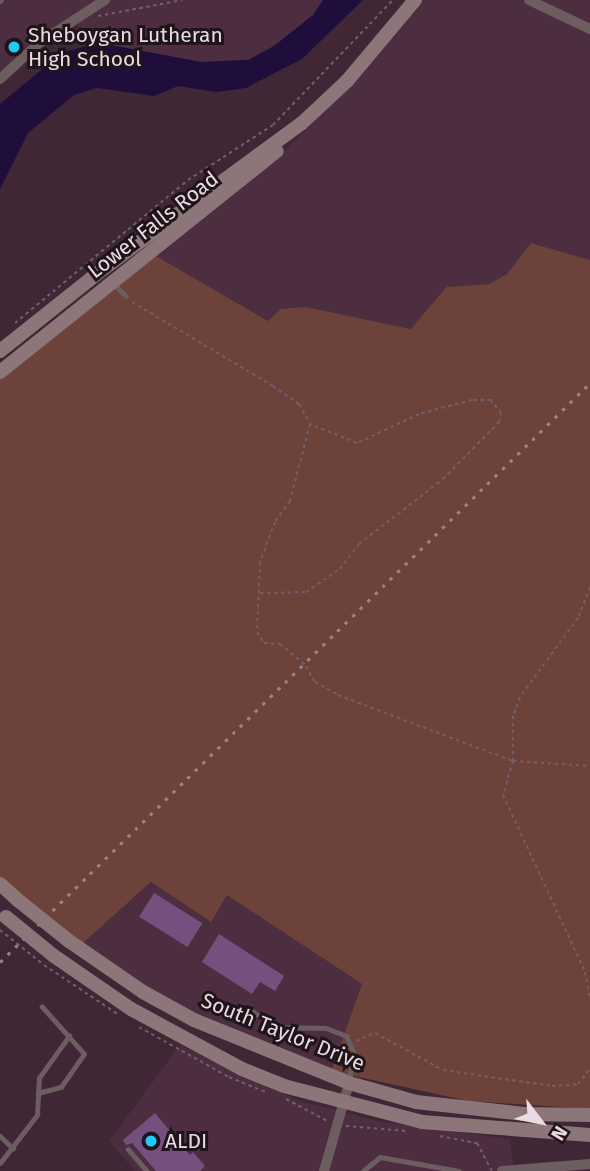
<!DOCTYPE html>
<html>
<head>
<meta charset="utf-8">
<style>
	body { margin:0 }
	#map { position:relative; width:590px; height:1171px; overflow:hidden; background:#3f2735; font-family:"Fira Sans",sans-serif }
	div>[style] { position:absolute }
	.built>* { inset:0; background:#4c2e40 }
	.green>* { inset:0; background:#6c423b }
	.water>* { inset:0; background:#1f0e3c }
	.building>* { inset:0; background:#75507e; transform-origin:0 0 }
	.path>* { height:2px; margin-top:-1px; transform-origin:0; background:repeating-linear-gradient(90deg,#735e6a 0 3.5px,transparent 0 7px) }
	.service>* { height:4.5px; margin:-2.25px; padding:0 2.25px; transform-origin:2.25px; border-radius:2.25px; background:#6c5d60 }
	.minor>* { height:10px; margin:-5px; padding:0 5px; transform-origin:5px; border-radius:5px; background:#6c5d60 }
	.secondary>* { height:14px; margin:-7px; padding:0 7px; transform-origin:7px; border-radius:7px; background:#8d767a }
	.rail>* { height:2.5px; margin-top:-1.25px; transform-origin:0; background:repeating-linear-gradient(90deg,#96828d 0 3.5px,transparent 0 10.5px) }
	.path-bridge>* { height:2px; margin-top:-1px; transform-origin:0; background:repeating-linear-gradient(90deg,#735e6a 0 3.5px,transparent 0 7px) }
	.secondary-bridge>* { height:14px; margin:-7px; padding:0 7px; transform-origin:7px; border-radius:7px; background:#8d767a }
	.dots>* { width:19px; height:19px; translate:-50% -50%; box-sizing:border-box; border:4px solid #1f141a; border-radius:50% }
	span { translate:-50% -50%; white-space:nowrap; text-align:center; line-height:1.15; -webkit-text-stroke:6px #1f141a; paint-order:stroke }
	.poi-label { font-size:21px; color:#eadae2 }
	.left { translate:0 -50%; text-align:left }
	.street-label { font-size:21px; color:#eadae2 }
	.north { position:absolute; left:506px; top:1087px; width:70px; height:70px; -webkit-text-stroke:5px #1f141a; paint-order:stroke; rotate:122deg; font-size:19px; font-weight:700; line-height:28px; text-align:center; color:#eadae2 }
	.north::after { content:''; display:block; margin:auto; width:24px; height:32px; background:#eadae2; clip-path:polygon(50% 0,100% 100%,50% 72%,0 100%) }
</style>
</head>
<body>
<div id="map">
	<div class="built">
		<i style="clip-path:polygon(0 0,323px 0,313px 15px,274px 46px,248px 60px,201px 62px,114px 46px,76px 25px,86px 18px,95px 1px,42px 35px,0 74px)"></i>
		<i style="clip-path:polygon(422px 0,590px 0,590px 260px,531px 243px,507px 274px,488px 284px,445px 287px,412px 329px,306px 307px,268px 321px,156px 256px,276px 160px,351px 84px)"></i>
		<i style="clip-path:polygon(152px 882px,210px 922px,227px 895px,362px 984px,331px 1071px,168px 1001px,81px 945px)"></i>
		<i style="clip-path:polygon(180px 1045px,297px 1100px,378px 1121px,510px 1139px,514px 1171px,135px 1171px,109px 1141px)"></i>
	</div>
	<div class="green">
		<i style="clip-path:polygon(531px 243px,590px 260px,590px 1109px,468px 1101px,331px 1071px,362px 984px,227px 895px,211px 922px,151px 882px,81px 945px,0 879px,0 379px,156px 256px,268px 321px,281px 309px,306px 307px,411px 329px,446px 287px,489px 284px,507px 274px)"></i>
	</div>
	<div class="water">
		<i style="clip-path:polygon(323px 0,363px 0,302px 59px,246px 88px,216px 92px,178px 86px,154px 96px,97px 88px,74px 95px,28px 133px,0 189px,0 104px,63px 52px,100px 43px,201px 62px,248px 60px,274px 46px,313px 15px)"></i>
	</div>
	<div class="building">
		<i style="left:154px;top:893px;width:57px;height:28px;rotate:32deg"></i>
		<i style="clip-path:polygon(219px 934px,284px 976px,275px 991px,260px 982px,252px 994px,202px 962px)"></i>
		<i style="clip-path:polygon(155px 1113px,190px 1155px,193px 1152px,205px 1166px,200px 1171px,156px 1171px,132px 1143px,126px 1145px,123px 1140px)"></i>
	</div>
	<div class="path">
		<i style="left:98px;top:16px;width:86px;rotate:-10.7deg"></i>
		<i style="left:132px;top:302px;width:164px;rotate:30.8deg"></i>
		<i style="left:273px;top:386px;width:32px;rotate:35deg"></i>
		<i style="left:299px;top:404px;width:22px;rotate:60deg"></i>
		<i style="left:15px;top:323px;width:224px;rotate:-39.6deg"></i>
		<i style="left:188px;top:180px;width:101px;rotate:-32.9deg"></i>
		<i style="left:273px;top:125px;width:173px;rotate:-46.2deg"></i>
		<i style="left:590px;top:587px;width:33px;rotate:111deg"></i>
		<i style="left:578px;top:618px;width:98px;rotate:126.3deg"></i>
		<i style="left:520px;top:697px;width:20px;rotate:110deg"></i>
		<i style="left:513px;top:716px;width:45px;rotate:90deg"></i>
		<i style="left:513px;top:761px;width:35px;rotate:106deg"></i>
		<i style="left:503px;top:795px;width:195px;rotate:65.1deg"></i>
		<i style="left:585px;top:972px;width:27px;rotate:80deg"></i>
		<i style="left:260px;top:593px;width:46px;rotate:-1.2deg"></i>
		<i style="left:306px;top:592px;width:41px;rotate:-34.1deg"></i>
		<i style="left:340px;top:569px;width:31px;rotate:-53deg"></i>
		<i style="left:359px;top:544px;width:106px;rotate:-37.7deg"></i>
		<i style="left:443px;top:479px;width:80px;rotate:-45.5deg"></i>
		<i style="left:499px;top:422px;width:9px;rotate:-77deg"></i>
		<i style="left:501px;top:413px;width:16px;rotate:-128deg"></i>
		<i style="left:491px;top:400px;width:19px;rotate:180deg"></i>
		<i style="left:472px;top:400px;width:55px;rotate:165.2deg"></i>
		<i style="left:419px;top:414px;width:68px;rotate:154.9deg"></i>
		<i style="left:357px;top:443px;width:51px;rotate:-158deg"></i>
		<i style="left:310px;top:424px;width:80px;rotate:104.6deg"></i>
		<i style="left:290px;top:501px;width:26px;rotate:126deg"></i>
		<i style="left:275px;top:522px;width:43px;rotate:110.6deg"></i>
		<i style="left:260px;top:562px;width:70px;rotate:92.5deg"></i>
		<i style="left:257px;top:632px;width:13px;rotate:58deg"></i>
		<i style="left:264px;top:643px;width:16px;rotate:4deg"></i>
		<i style="left:280px;top:644px;width:34px;rotate:40deg"></i>
		<i style="left:306px;top:666px;width:18px;rotate:61deg"></i>
		<i style="left:315px;top:682px;width:26px;rotate:29deg"></i>
		<i style="left:338px;top:695px;width:187px;rotate:20.7deg"></i>
		<i style="left:513px;top:761px;width:77px;rotate:3.7deg"></i>
		<i style="left:44px;top:965px;width:90px;rotate:33.7deg"></i>
		<i style="left:139px;top:1027px;width:103px;rotate:29.1deg"></i>
		<i style="left:229px;top:1077px;width:42px;rotate:22.3deg"></i>
		<i style="left:356px;top:1041px;width:21px;rotate:-23deg"></i>
		<i style="left:375px;top:1033px;width:77px;rotate:28.6deg"></i>
		<i style="left:443px;top:1070px;width:110px;rotate:8.4deg"></i>
		<i style="left:552px;top:1086px;width:26px;rotate:-4deg"></i>
		<i style="left:578px;top:1084px;width:19px;rotate:-51deg"></i>
		<i style="left:286px;top:1099px;width:47px;rotate:28.2deg"></i>
		<i style="left:346px;top:1126px;width:61px;rotate:4.7deg"></i>
		<i style="left:440px;top:1136px;width:38px;rotate:11deg"></i>
		<i style="left:477px;top:1143px;width:32px;rotate:62deg"></i>
	</div>
	<div class="service">
		<i style="left:0;top:1px;width:1px;rotate:-45deg"></i>
		<i style="left:114px;top:284px;width:17px;rotate:45deg"></i>
		<i style="left:247px;top:1008px;width:36px;rotate:32deg"></i>
		<i style="left:278px;top:1027px;width:48px;rotate:1.2deg"></i>
		<i style="left:326px;top:1028px;width:22px;rotate:21deg"></i>
		<i style="left:347px;top:1036px;width:18px;rotate:68deg"></i>
		<i style="left:354px;top:1053px;width:26px;rotate:99deg"></i>
		<i style="left:38px;top:1093px;width:24px;rotate:-15deg"></i>
		<i style="left:61px;top:1087px;width:40px;rotate:-55.1deg"></i>
		<i style="left:84px;top:1054px;width:63px;rotate:-131.8deg"></i>
		<i style="left:0;top:1136px;width:18px;rotate:43deg"></i>
		<i style="left:128px;top:1149px;width:29px;rotate:49deg"></i>
		<i style="left:0;top:1163px;width:61px;rotate:-52.4deg"></i>
		<i style="left:37px;top:1115px;width:37px;rotate:-87deg"></i>
		<i style="left:39px;top:1078px;width:52px;rotate:-54.5deg"></i>
		<i style="left:363px;top:1171px;width:22px;rotate:-39deg"></i>
		<i style="left:380px;top:1157px;width:80px;rotate:10deg"></i>
	</div>
	<div class="minor">
		<i style="left:529px;top:0;width:68px;rotate:25.4deg"></i>
		<i style="left:0;top:79px;width:53px;rotate:-42.7deg"></i>
		<i style="left:39px;top:43px;width:79px;rotate:-33.1deg"></i>
		<i style="left:324px;top:1171px;width:91px;rotate:-74.1deg"></i>
		<i style="left:502px;top:1171px;width:88px;rotate:-4.5deg"></i>
	</div>
	<div class="secondary">
		<i style="left:0;top:351px;width:132px;rotate:-38.5deg"></i>
		<i style="left:103px;top:269px;width:247px;rotate:-36.3deg"></i>
		<i style="left:302px;top:123px;width:62px;rotate:-43deg"></i>
		<i style="left:347px;top:81px;width:106px;rotate:-50deg"></i>
		<i style="left:0;top:372px;width:354px;rotate:-38.6deg"></i>
		<i style="left:0;top:884px;width:25px;rotate:42deg"></i>
		<i style="left:69px;top:941px;width:90px;rotate:34.6deg"></i>
		<i style="left:143px;top:992px;width:58px;rotate:28.8deg"></i>
		<i style="left:194px;top:1020px;width:167px;rotate:22.1deg"></i>
		<i style="left:349px;top:1083px;width:70px;rotate:15.8deg"></i>
		<i style="left:416px;top:1102px;width:109px;rotate:6.3deg"></i>
		<i style="left:524px;top:1114px;width:66px;rotate:0.9deg"></i>
		<i style="left:54px;top:956px;width:93px;rotate:34.5deg"></i>
		<i style="left:131px;top:1009px;width:126px;rotate:28.4deg"></i>
		<i style="left:242px;top:1069px;width:45px;rotate:22deg"></i>
		<i style="left:284px;top:1086px;width:143px;rotate:14.6deg"></i>
		<i style="left:422px;top:1122px;width:169px;rotate:4.4deg"></i>
	</div>
	<div class="rail">
		<i style="left:0;top:962px;width:827px;rotate:-44.46deg"></i>
	</div>
	<div class="path-bridge">
		<i style="left:0;top:930px;width:56px;rotate:38.5deg"></i>
	</div>
	<div class="secondary-bridge">
		<i style="left:19px;top:901px;width:64px;rotate:38.7deg"></i>
		<i style="left:6px;top:917px;width:62px;rotate:39.1deg"></i>
	</div>
	<div class="dots">
		<i style="left:14px;top:47px;background:#20c9fd"></i>
		<i style="left:151px;top:1141px;background:#20c9fd"></i>
	</div>
	<div class="poi-label">
		<span class="left" style="left:28px;top:47px">Sheboygan Lutheran<br>High School</span>
		<span class="left" style="left:165px;top:1141px">ALDI</span>
	</div>
	<div class="street-label">
		<span style="left:153px;top:225px;rotate:-38deg">Lower Falls Road</span>
		<span style="left:283px;top:1032px;rotate:22deg">South Taylor Drive</span>
	</div>
	<div class="north">N</div>
</div>
</body>
</html>
